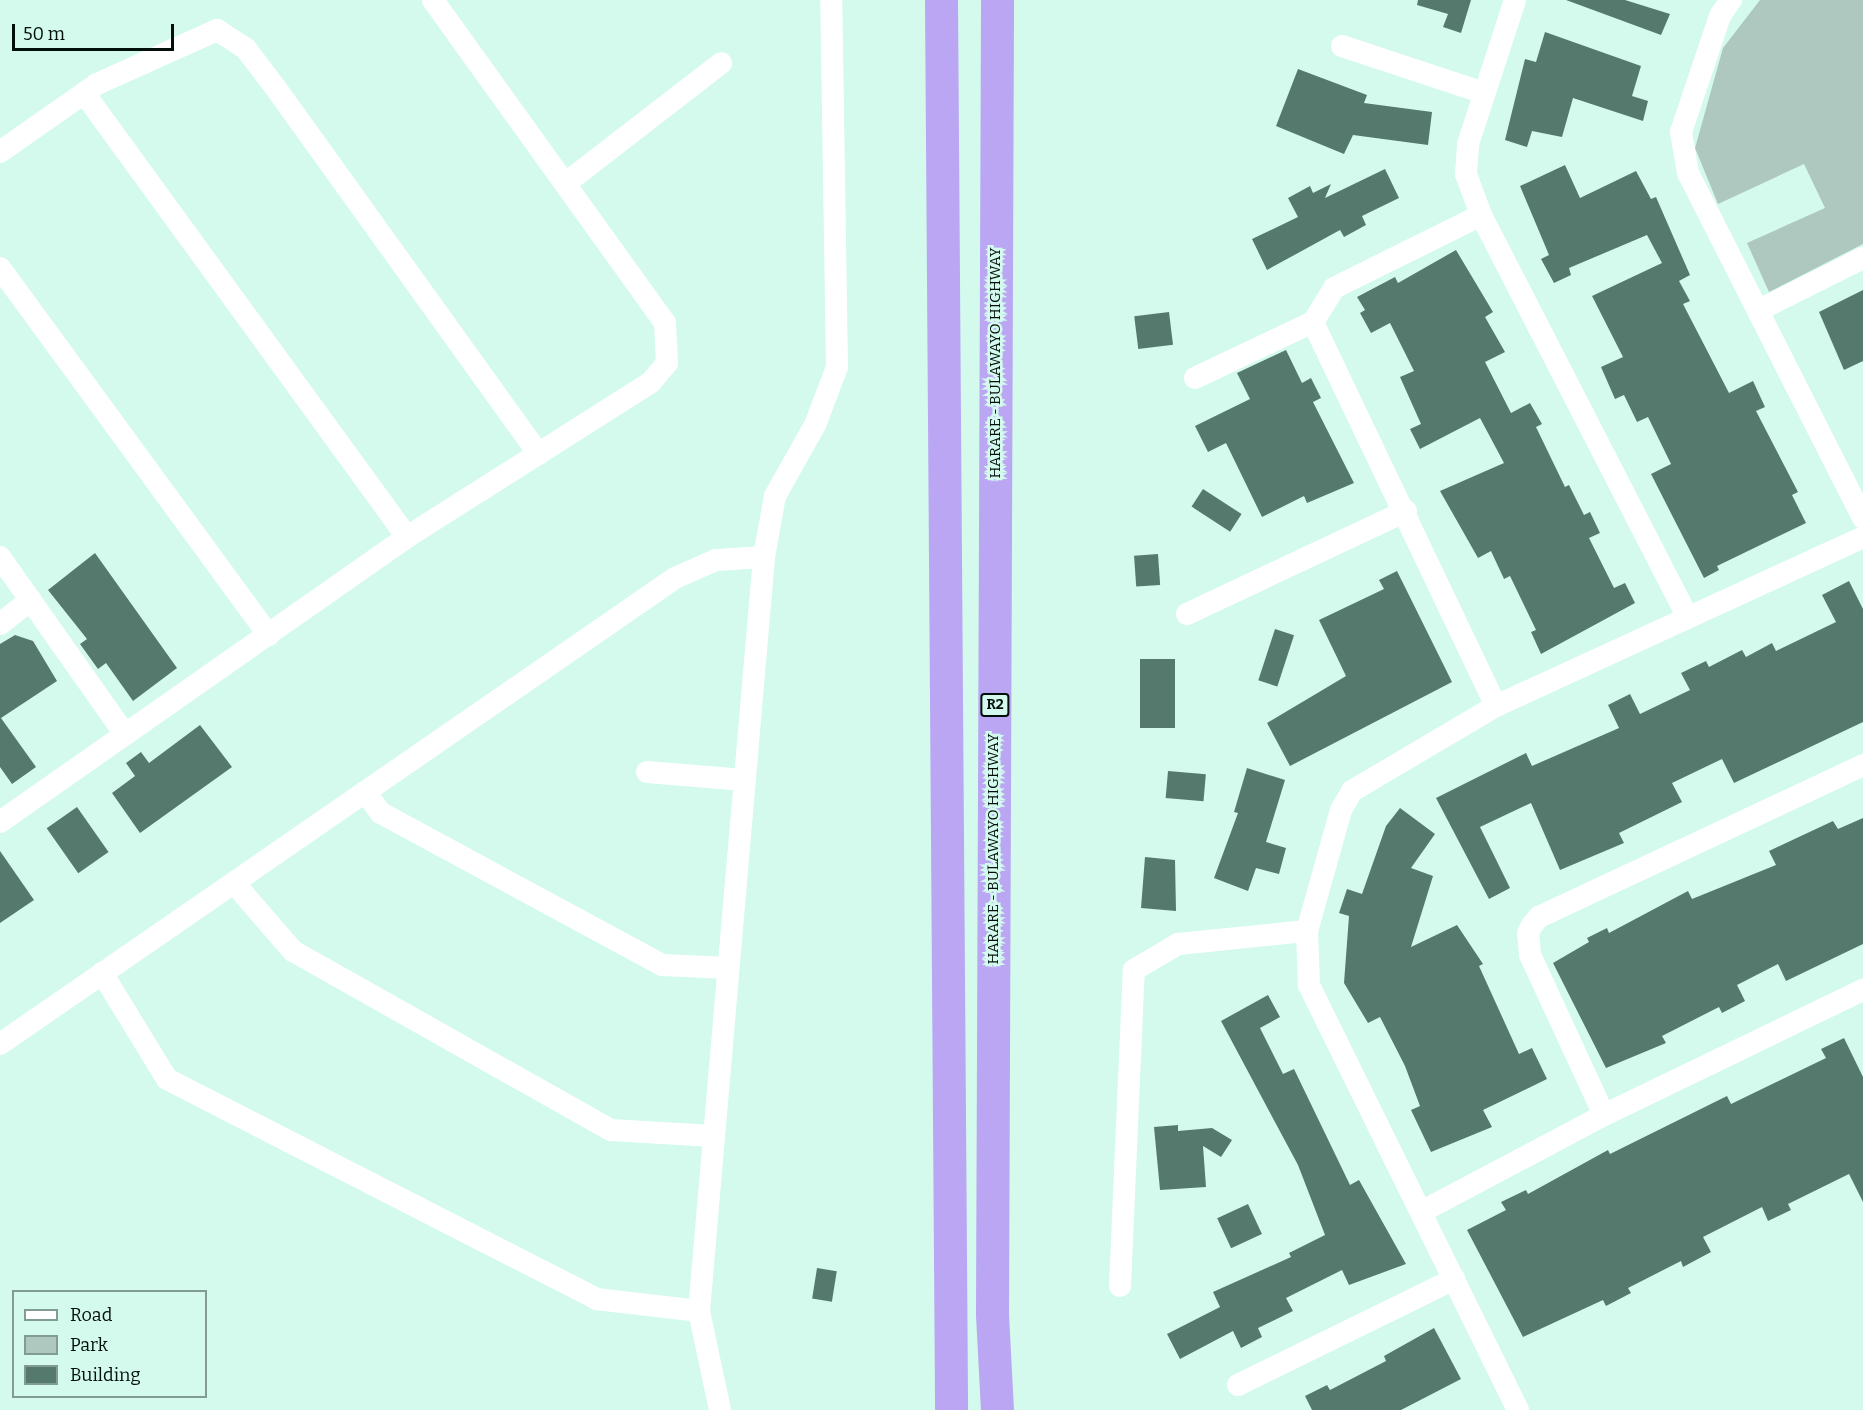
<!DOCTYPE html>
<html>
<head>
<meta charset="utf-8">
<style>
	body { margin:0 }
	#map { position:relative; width:1863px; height:1410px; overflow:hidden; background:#d3faed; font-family:Bitter,serif }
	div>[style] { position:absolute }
	.green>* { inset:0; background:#aec7bf }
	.building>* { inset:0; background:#56796e; transform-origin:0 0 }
	.minor>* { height:22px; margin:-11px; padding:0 11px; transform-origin:11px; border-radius:11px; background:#fff }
	.trunk>* { height:33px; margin:-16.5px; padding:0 16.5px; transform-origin:16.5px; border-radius:16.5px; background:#baa6f3 }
	span { translate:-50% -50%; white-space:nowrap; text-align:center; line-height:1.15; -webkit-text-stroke:5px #d3faed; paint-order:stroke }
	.shield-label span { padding:2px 4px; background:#d3faed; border:2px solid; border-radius:4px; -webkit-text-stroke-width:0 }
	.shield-label { font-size:14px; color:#030f0b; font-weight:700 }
	.street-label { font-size:15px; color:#030f0b }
	.legend { position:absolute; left:12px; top:1290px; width:195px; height:108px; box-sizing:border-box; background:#d3faed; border:2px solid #809c93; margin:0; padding:8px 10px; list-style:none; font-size:18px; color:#030f0b }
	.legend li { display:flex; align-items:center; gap:12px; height:30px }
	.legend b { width:30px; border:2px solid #809c93 }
	.scale { position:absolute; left:12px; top:24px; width:162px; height:27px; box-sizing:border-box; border:3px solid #030f0b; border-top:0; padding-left:8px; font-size:18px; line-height:21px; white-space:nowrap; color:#030f0b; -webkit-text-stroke:4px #d3faed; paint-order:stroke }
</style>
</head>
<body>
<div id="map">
	<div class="green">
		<i style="clip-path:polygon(1760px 0,1863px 0,1863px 244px,1769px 292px,1747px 243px,1825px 208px,1804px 164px,1718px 204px,1695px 148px,1723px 48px)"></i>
	</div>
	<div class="building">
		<i style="clip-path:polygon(1418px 0,1471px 0,1461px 33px,1443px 27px,1448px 14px,1417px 5px)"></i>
		<i style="clip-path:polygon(1566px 0,1625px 0,1670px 14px,1661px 35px)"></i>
		<i style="clip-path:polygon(1545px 32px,1641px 66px,1632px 96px,1648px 101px,1643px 121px,1573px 98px,1562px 137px,1532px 131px,1527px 147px,1505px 140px,1525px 59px,1536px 62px)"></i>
		<i style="clip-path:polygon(1298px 69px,1367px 95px,1364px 103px,1432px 112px,1428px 145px,1353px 135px,1344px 154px,1276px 126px)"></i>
		<i style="clip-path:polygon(1565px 165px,1580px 198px,1636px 171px,1651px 199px,1656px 197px,1690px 275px,1679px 281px,1690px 301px,1683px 304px,1729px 393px,1753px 381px,1765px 407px,1756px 411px,1798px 492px,1792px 495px,1806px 523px,1717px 566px,1719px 570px,1704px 578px,1651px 474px,1671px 464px,1648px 417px,1637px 422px,1624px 395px,1615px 399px,1601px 367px,1623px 357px,1592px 296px,1662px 263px,1647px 235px,1569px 268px,1571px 275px,1554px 283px,1541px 259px,1549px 255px,1520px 186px)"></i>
		<i style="clip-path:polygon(1385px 169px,1399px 198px,1362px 216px,1366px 225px,1344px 237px,1340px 230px,1267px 270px,1252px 239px,1298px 217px,1288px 198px,1310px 186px,1313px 193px,1331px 184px,1325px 198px)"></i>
		<i style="clip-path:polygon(1456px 250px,1493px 312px,1485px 317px,1505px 352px,1485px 362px,1511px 413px,1530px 403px,1542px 424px,1536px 427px,1565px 487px,1569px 485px,1584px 515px,1590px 512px,1600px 533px,1589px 538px,1614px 588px,1625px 583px,1635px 603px,1541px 654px,1531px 632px,1536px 630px,1510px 576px,1504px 579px,1491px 551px,1478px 558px,1440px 491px,1504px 463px,1480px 418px,1420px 449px,1410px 429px,1421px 424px,1400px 377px,1414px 371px,1390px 323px,1371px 333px,1360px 313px,1365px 310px,1357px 297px,1395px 277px,1398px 283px)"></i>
		<i style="clip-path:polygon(1863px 290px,1863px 361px,1844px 370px,1819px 312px)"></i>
		<i style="left:1169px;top:312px;width:33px;height:35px;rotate:83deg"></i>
		<i style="clip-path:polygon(1286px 350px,1302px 383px,1311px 378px,1321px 398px,1313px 402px,1354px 483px,1307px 503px,1304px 496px,1262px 517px,1226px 443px,1208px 452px,1195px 426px,1250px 399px,1237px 373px)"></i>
		<i style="left:1203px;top:489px;width:46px;height:21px;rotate:33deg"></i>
		<i style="clip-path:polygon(95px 553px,177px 668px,133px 701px,106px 663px,98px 669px,80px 644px,87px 639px,48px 590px)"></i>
		<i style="left:1158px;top:554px;width:31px;height:24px;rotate:86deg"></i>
		<i style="clip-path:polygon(1397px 571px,1452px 682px,1290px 766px,1267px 723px,1346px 676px,1319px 620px,1384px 589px,1379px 580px)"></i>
		<i style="clip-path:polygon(1849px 581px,1863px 609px,1863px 722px,1734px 783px,1722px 759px,1672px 783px,1682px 802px,1619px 833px,1624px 843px,1560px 870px,1531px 803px,1480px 827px,1510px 888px,1489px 899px,1436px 798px,1526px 753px,1532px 766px,1619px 728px,1608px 705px,1630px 694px,1640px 714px,1690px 690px,1681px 673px,1706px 661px,1709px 667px,1742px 650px,1746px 657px,1772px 643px,1776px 651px,1836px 622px,1822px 595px)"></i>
		<i style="left:1275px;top:629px;width:20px;height:54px;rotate:18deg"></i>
		<i style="clip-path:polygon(15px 635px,33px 641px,57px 681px,1px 718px,36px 767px,12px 784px,0 767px,0 644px)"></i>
		<i style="left:1140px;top:659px;width:35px;height:69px"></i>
		<i style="clip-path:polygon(200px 725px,232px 767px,140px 833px,112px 793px,135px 776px,126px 763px,141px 752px,149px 763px)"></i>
		<i style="clip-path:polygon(1247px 768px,1285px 780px,1266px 842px,1286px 848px,1279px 874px,1256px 868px,1248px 891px,1214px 878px,1238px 813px,1234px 812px)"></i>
		<i style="left:1168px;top:771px;width:38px;height:27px;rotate:5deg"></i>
		<i style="left:77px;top:807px;width:55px;height:37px;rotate:55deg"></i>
		<i style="clip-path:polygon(1400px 808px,1435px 834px,1411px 868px,1433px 876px,1411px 947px,1457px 925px,1483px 964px,1479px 966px,1519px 1054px,1532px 1048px,1547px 1079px,1483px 1110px,1492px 1127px,1431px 1152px,1411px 1110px,1420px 1106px,1405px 1066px,1380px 1017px,1368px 1023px,1344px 983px,1349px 916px,1339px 913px,1347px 889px,1362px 894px,1386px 826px)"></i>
		<i style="clip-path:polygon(1863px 818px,1863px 944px,1786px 981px,1778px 964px,1737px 985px,1745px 1001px,1722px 1013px,1719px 1007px,1662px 1036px,1666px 1043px,1606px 1068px,1553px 963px,1589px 942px,1587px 938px,1607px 928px,1609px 933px,1688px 891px,1692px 899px,1776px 865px,1769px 851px,1833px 821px,1838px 829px)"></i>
		<i style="clip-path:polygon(0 851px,34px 900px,0 923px)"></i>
		<i style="clip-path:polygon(1145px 857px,1175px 860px,1176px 911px,1141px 908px)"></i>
		<i style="clip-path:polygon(1268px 995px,1280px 1017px,1260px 1028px,1283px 1074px,1294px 1069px,1350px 1185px,1359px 1180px,1406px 1264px,1349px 1285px,1342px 1270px,1286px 1298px,1293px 1311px,1258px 1328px,1262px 1337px,1241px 1348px,1233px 1331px,1180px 1359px,1167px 1334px,1220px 1307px,1213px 1292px,1291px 1257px,1289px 1253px,1325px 1235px,1298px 1165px,1221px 1021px)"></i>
		<i style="clip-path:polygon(1844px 1038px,1863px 1077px,1863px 1202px,1849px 1174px,1788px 1204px,1791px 1210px,1768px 1221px,1762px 1207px,1703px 1237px,1711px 1252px,1683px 1267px,1681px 1261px,1628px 1288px,1631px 1293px,1606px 1306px,1603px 1300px,1523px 1337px,1467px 1230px,1506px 1210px,1501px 1202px,1526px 1190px,1528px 1194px,1608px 1150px,1610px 1154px,1727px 1096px,1731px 1104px,1826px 1058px,1821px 1049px)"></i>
		<i style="clip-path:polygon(1178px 1125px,1178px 1131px,1212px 1128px,1232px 1140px,1221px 1157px,1203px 1146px,1206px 1187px,1160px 1190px,1154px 1127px)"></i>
		<i style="left:1248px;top:1204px;width:33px;height:34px;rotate:65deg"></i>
		<i style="left:817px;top:1268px;width:20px;height:31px;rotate:9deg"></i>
		<i style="clip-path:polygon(1434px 1328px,1461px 1379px,1401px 1410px,1312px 1410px,1305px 1396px,1327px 1385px,1330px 1390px,1386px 1361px,1384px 1356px)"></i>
	</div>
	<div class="minor">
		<i style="left:1731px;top:0;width:19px;rotate:125deg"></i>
		<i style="left:1720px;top:16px;width:122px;rotate:108.6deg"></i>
		<i style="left:1681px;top:132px;width:42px;rotate:80.3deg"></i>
		<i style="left:1688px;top:173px;width:387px;rotate:63.1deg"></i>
		<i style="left:1342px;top:46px;width:150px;rotate:18.3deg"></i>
		<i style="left:84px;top:93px;width:549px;rotate:53.96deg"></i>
		<i style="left:0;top:152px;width:118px;rotate:-35deg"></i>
		<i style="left:97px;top:84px;width:132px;rotate:-24.2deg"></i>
		<i style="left:217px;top:30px;width:35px;rotate:33deg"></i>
		<i style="left:246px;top:49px;width:48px;rotate:52.7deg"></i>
		<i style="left:275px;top:87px;width:452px;rotate:54.3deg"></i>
		<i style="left:566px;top:183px;width:196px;rotate:-37.7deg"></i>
		<i style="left:1481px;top:215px;width:44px;rotate:-110.1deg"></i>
		<i style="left:1466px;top:174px;width:30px;rotate:-86deg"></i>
		<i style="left:1468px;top:144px;width:151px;rotate:-71.9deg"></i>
		<i style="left:0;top:268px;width:455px;rotate:53.8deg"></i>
		<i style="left:1761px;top:309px;width:114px;rotate:-26.6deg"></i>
		<i style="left:1195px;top:378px;width:131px;rotate:-25.4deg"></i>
		<i style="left:0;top:557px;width:217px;rotate:54.8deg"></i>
		<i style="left:1187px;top:614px;width:242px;rotate:-25.2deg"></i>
		<i style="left:0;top:624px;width:39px;rotate:-38deg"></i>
		<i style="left:1496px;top:706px;width:425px;rotate:-115.5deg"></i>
		<i style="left:1313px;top:322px;width:40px;rotate:-58deg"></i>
		<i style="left:1334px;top:288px;width:164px;rotate:-26.4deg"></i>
		<i style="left:1481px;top:215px;width:452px;rotate:62.8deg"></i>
		<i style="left:647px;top:772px;width:98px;rotate:4.7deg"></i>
		<i style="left:365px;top:792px;width:26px;rotate:53deg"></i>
		<i style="left:381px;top:813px;width:319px;rotate:28.4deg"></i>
		<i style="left:662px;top:965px;width:66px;rotate:2.6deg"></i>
		<i style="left:0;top:822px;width:497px;rotate:-35deg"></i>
		<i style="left:407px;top:537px;width:289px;rotate:-32.4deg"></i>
		<i style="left:651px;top:382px;width:25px;rotate:-50deg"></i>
		<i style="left:667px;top:363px;width:40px;rotate:-92.9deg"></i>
		<i style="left:665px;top:323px;width:398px;rotate:-125.7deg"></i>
		<i style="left:234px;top:883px;width:90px;rotate:49.1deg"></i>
		<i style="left:293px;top:951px;width:365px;rotate:29.4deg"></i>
		<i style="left:611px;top:1130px;width:102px;rotate:3.4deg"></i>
		<i style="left:102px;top:973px;width:124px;rotate:58.5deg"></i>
		<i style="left:167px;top:1079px;width:482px;rotate:27.1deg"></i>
		<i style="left:596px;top:1299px;width:104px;rotate:6.6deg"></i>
		<i style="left:0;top:1044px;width:820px;rotate:-34.62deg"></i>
		<i style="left:675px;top:578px;width:45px;rotate:-23.7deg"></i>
		<i style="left:716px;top:560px;width:48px;rotate:-3.6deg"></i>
		<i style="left:1604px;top:1115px;width:176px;rotate:-114.8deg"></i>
		<i style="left:1530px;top:955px;width:22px;rotate:-95deg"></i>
		<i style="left:1528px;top:933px;width:9px;rotate:-63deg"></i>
		<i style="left:1532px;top:925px;width:11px;rotate:-49deg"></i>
		<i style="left:1539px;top:917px;width:358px;rotate:-25.1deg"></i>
		<i style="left:1421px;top:1212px;width:207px;rotate:-27.9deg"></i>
		<i style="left:1604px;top:1115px;width:288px;rotate:-25.8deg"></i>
		<i style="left:1120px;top:1286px;width:316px;rotate:-87.5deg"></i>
		<i style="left:1134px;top:970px;width:51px;rotate:-30.6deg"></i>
		<i style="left:1178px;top:944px;width:130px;rotate:-5.8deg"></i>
		<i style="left:1238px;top:1385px;width:241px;rotate:-26.1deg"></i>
		<i style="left:720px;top:1410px;width:101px;rotate:-102deg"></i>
		<i style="left:699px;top:1311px;width:757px;rotate:-85.07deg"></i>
		<i style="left:764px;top:557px;width:62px;rotate:-79.8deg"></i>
		<i style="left:775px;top:496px;width:81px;rotate:-60.6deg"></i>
		<i style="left:815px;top:425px;width:62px;rotate:-69.2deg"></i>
		<i style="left:837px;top:367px;width:367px;rotate:-90.9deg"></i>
		<i style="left:1518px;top:1410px;width:474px;rotate:-116.2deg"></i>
		<i style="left:1309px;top:985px;width:54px;rotate:-92.1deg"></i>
		<i style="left:1307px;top:931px;width:126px;rotate:-74.3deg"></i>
		<i style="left:1341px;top:810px;width:22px;rotate:-60deg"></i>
		<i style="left:1352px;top:791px;width:167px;rotate:-30.6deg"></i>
		<i style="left:1496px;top:706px;width:404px;rotate:-24.7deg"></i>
	</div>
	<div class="trunk">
		<i style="left:941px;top:0;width:1410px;rotate:89.59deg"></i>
		<i style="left:997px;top:1410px;width:97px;rotate:-93deg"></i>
		<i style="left:992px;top:1313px;width:1313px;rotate:-89.78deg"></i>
	</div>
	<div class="shield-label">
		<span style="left:995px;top:705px">R2</span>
	</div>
	<div class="street-label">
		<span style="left:996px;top:363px;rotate:-90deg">HARARE - BULAWAYO HIGHWAY</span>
		<span style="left:994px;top:849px;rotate:-90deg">HARARE - BULAWAYO HIGHWAY</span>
	</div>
	<ul class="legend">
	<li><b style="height:8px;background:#fff"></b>Road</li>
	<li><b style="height:16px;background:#aec7bf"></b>Park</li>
	<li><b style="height:16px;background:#56796e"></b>Building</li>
	</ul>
	<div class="scale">50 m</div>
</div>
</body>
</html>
